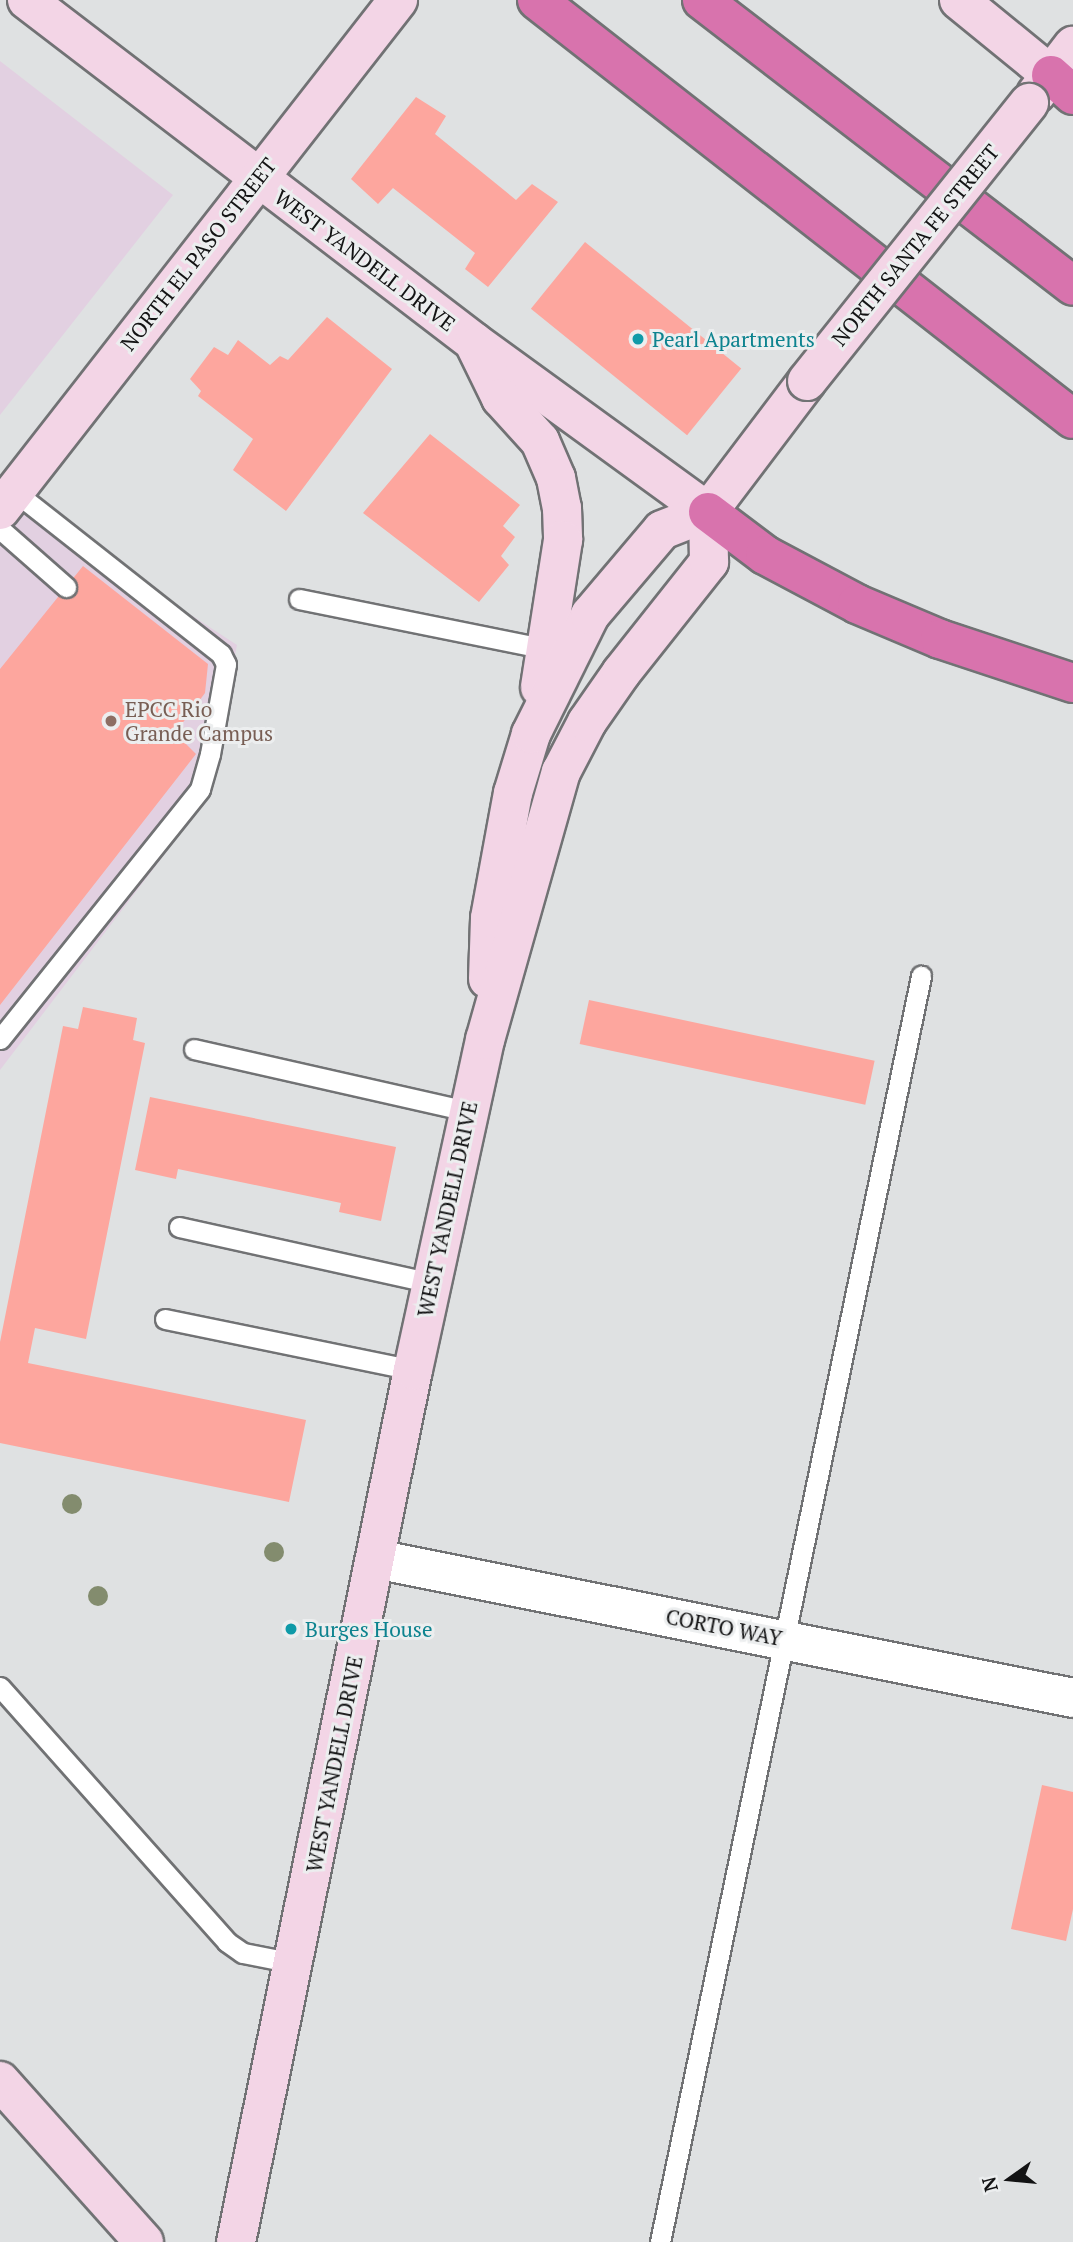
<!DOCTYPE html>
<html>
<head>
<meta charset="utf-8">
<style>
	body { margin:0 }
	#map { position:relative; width:1073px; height:2242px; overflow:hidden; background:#dfe1e2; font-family:"PT Serif",serif }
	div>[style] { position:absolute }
	.industrial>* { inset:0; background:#e2d0e1 }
	.building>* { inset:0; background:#fda69e; transform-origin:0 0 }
	.roads { filter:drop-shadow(2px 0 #717274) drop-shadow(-2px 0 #717274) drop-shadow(0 2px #717274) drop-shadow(0 -2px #717274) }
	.lane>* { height:19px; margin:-9.5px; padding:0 9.5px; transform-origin:9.5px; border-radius:9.5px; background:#fff }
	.street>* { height:38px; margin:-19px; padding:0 19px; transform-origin:19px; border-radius:19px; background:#fff }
	.secondary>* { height:38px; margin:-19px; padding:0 19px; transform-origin:19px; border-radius:19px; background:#f3d5e6 }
	.highway>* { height:38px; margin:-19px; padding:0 19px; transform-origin:19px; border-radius:19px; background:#d873ad }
	.bridges { filter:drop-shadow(2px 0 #717274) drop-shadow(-2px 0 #717274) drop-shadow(0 2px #717274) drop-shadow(0 -2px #717274) }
	.secondary-bridge>* { height:38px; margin:-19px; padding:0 19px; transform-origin:19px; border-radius:19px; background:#f3d5e6 }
	.trees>* { width:20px; height:20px; margin:-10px; border-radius:50%; background:#838c6e }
	.dots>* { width:19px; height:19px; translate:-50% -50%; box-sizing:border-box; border:4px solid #eceeef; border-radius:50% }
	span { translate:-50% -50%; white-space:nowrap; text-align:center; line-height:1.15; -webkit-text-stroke:6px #eceeef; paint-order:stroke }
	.street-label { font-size:21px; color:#131314 }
	.culture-label { font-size:21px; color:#0d838f }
	.left { translate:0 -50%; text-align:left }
	.education-label { font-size:21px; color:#785e54 }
	.north { position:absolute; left:975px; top:2144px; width:70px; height:70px; -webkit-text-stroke:5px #eceeef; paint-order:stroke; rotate:255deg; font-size:19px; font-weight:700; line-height:28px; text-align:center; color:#131314 }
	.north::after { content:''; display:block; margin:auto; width:24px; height:32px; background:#131314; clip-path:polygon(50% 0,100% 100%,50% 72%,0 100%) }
</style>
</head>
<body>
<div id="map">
	<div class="industrial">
		<i style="clip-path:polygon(0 61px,173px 195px,0 415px)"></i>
		<i style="clip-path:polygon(0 490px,237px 645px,209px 796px,0 1070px)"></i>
	</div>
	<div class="building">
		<i style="clip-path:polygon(416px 97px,446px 116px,435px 134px,516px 200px,532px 184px,558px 202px,488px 287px,465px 269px,475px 253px,393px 188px,378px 204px,351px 179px)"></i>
		<i style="left:585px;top:242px;width:201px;height:86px;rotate:39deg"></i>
		<i style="clip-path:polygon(327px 317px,392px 369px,286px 511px,233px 470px,253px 439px,198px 396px,201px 391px,190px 379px,214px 347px,228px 355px,238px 340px,270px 365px,280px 356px,288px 360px)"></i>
		<i style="clip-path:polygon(430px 434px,520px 505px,503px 526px,515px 537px,501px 556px,509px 565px,479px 602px,363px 513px)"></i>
		<i style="clip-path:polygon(83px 566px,208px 664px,205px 693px,175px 733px,196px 754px,0 1005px,0 669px)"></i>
		<i style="left:589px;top:1000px;width:292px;height:45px;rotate:12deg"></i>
		<i style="clip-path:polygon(83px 1007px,137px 1018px,133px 1040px,145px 1043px,86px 1339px,35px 1328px,28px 1363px,306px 1420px,289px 1502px,0 1443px,0 1342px,63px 1026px,78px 1029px)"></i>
		<i style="clip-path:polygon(150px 1097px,396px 1147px,381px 1221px,339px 1212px,341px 1203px,178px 1169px,176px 1179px,135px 1170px)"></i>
		<i style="clip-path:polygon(1042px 1785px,1073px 1792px,1073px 1909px,1066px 1941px,1011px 1929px)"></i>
	</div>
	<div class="roads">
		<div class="lane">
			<i style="left:0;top:529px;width:88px;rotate:41.3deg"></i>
			<i style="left:299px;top:599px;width:254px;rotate:11.4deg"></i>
			<i style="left:0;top:1039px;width:320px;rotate:-51.3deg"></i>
			<i style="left:200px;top:789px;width:36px;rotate:-74deg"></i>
			<i style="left:210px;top:754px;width:91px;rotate:-79.9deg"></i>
			<i style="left:226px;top:664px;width:11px;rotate:-117deg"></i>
			<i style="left:221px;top:654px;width:262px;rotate:-141.8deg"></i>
			<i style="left:194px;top:1049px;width:281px;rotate:12.8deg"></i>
			<i style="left:179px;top:1227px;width:258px;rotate:12.5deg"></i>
			<i style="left:165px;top:1319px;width:253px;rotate:11.6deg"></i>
			<i style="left:0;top:1687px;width:341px;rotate:48.3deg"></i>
			<i style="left:227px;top:1942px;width:19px;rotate:35deg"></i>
			<i style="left:243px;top:1953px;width:52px;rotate:11.1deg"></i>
			<i style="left:660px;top:2242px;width:1293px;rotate:-78.35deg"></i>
		</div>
		<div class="street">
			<i style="left:375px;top:1559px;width:712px;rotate:11.26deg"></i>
		</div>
		<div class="secondary">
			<i style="left:27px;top:0;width:563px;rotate:37.42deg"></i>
			<i style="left:474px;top:342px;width:289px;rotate:36deg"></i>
			<i style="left:959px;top:0;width:119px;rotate:39.2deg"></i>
			<i style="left:1036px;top:94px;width:61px;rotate:-52.4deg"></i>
			<i style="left:476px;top:347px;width:57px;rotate:63.9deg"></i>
			<i style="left:501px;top:398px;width:58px;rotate:47.8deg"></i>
			<i style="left:540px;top:441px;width:40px;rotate:66.6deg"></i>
			<i style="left:556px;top:478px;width:31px;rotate:79deg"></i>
			<i style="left:562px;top:508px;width:32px;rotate:88deg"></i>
			<i style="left:563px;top:540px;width:149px;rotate:98.9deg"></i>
			<i style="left:0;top:510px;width:647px;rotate:-52.03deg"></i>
			<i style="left:708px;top:512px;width:164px;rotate:-52.9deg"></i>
			<i style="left:488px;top:979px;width:61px;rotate:-88.1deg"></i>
			<i style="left:490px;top:918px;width:127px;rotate:-79.6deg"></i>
			<i style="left:513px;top:793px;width:62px;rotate:-73deg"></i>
			<i style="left:531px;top:734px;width:133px;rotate:-63.6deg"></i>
			<i style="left:590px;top:615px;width:111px;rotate:-49.7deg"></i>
			<i style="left:662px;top:530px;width:49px;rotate:-21.4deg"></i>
			<i style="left:0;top:2081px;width:216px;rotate:48.2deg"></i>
			<i style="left:236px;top:2242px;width:890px;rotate:-78.53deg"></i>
			<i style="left:413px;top:1370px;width:338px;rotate:-77.7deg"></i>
			<i style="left:485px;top:1040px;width:279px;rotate:-74.2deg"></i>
			<i style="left:561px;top:772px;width:56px;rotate:-62.5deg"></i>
			<i style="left:587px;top:722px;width:60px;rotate:-55.2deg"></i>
			<i style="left:621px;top:673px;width:142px;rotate:-51.6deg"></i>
			<i style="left:709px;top:562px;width:50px;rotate:-91.1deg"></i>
		</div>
		<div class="highway">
			<i style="left:537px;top:0;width:680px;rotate:38.02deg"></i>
			<i style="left:702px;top:0;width:468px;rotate:37.6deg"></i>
			<i style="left:1051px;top:75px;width:30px;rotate:42deg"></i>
			<i style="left:708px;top:512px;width:71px;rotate:37deg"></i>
			<i style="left:765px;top:555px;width:104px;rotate:28deg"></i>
			<i style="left:857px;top:604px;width:90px;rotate:22.9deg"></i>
			<i style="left:940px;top:639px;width:140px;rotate:18.3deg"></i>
		</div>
	</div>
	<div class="bridges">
		<div class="secondary-bridge">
			<i style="left:807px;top:381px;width:356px;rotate:-51.4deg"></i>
		</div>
	</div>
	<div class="trees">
		<i style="left:72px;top:1504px"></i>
		<i style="left:274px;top:1552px"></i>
		<i style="left:98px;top:1596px"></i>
	</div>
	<div class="dots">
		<i style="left:638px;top:339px;background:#0f9aa8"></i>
		<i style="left:111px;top:721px;background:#8d6e63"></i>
		<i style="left:291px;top:1629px;background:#0f9aa8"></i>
	</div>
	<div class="street-label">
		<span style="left:915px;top:245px;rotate:-51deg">NORTH SANTA FE STREET</span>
		<span style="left:198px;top:254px;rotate:-52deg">NORTH EL PASO STREET</span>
		<span style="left:365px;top:260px;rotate:37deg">WEST YANDELL DRIVE</span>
		<span style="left:447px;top:1209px;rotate:-78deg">WEST YANDELL DRIVE</span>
		<span style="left:724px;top:1627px;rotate:11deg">CORTO WAY</span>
		<span style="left:334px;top:1764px;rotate:-79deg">WEST YANDELL DRIVE</span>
	</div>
	<div class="culture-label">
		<span class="left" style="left:652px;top:339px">Pearl Apartments</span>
		<span class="left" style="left:305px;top:1629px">Burges House</span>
	</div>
	<div class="education-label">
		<span class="left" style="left:125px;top:721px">EPCC Rio<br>Grande Campus</span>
	</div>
	<div class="north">N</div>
</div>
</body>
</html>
